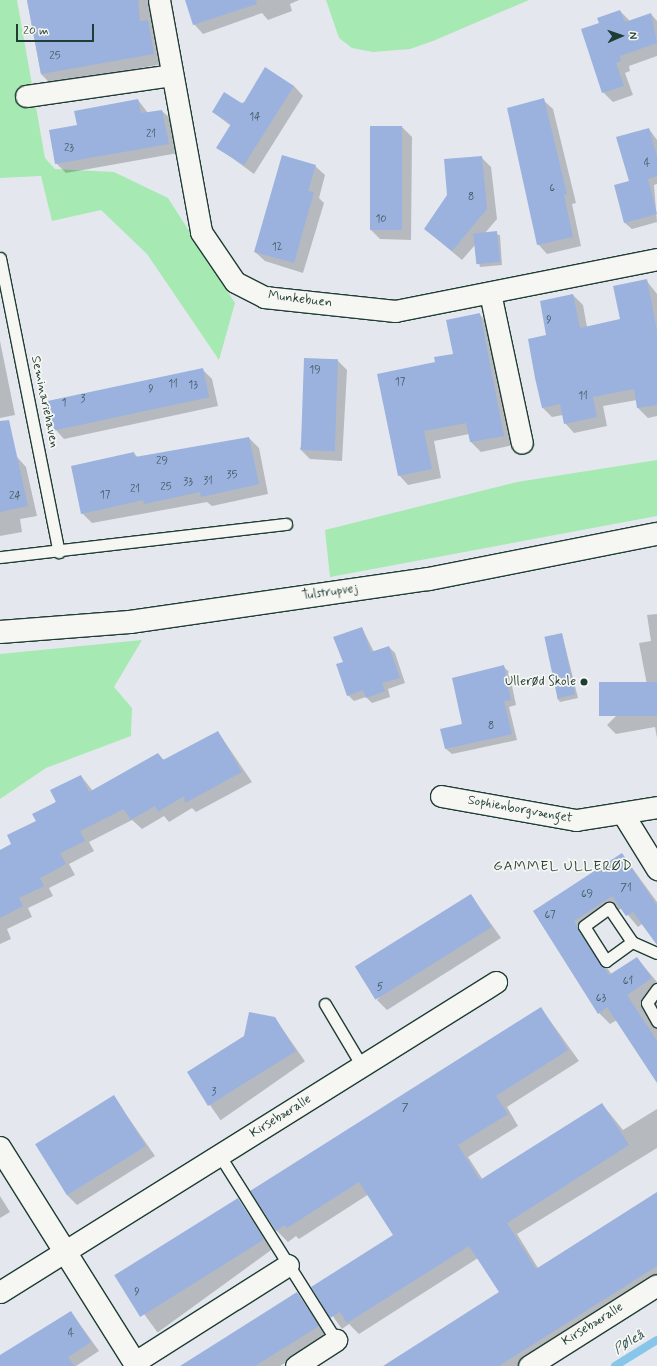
<!DOCTYPE html>
<html>
<head>
<meta charset="utf-8">
<style>
	body { margin:0 }
	#map { position:relative; width:657px; height:1366px; overflow:hidden; background:#e4e8ee; font-family:Mynerve,sans-serif }
	div>[style] { position:absolute }
	.green>* { inset:0; background:#a7e9b2 }
	.shadow>* { inset:0; background:#0003; transform-origin:0 0 }
	.stream>* { height:8px; margin:-4px; padding:0 4px; transform-origin:4px; border-radius:4px; background:#87c6e8 }
	.building>* { inset:0; background:#9bb2df; transform-origin:0 0 }
	.roads { filter:drop-shadow(1px 0 #1f3d34) drop-shadow(-1px 0 #1f3d34) drop-shadow(0 1px #1f3d34) drop-shadow(0 -1px #1f3d34) }
	.lane>* { height:11px; margin:-5.5px; padding:0 5.5px; transform-origin:5.5px; border-radius:5.5px; background:#f6f6f2 }
	.street>* { height:21px; margin:-10.5px; padding:0 10.5px; transform-origin:10.5px; border-radius:10.5px; background:#f6f6f2 }
	.secondary>* { height:22px; margin:-11px; padding:0 11px; transform-origin:11px; border-radius:11px; background:#f6f6f2 }
	.dots>* { width:11px; height:11px; translate:-50% -50%; box-sizing:border-box; border:2px solid #f6f6f2; border-radius:50% }
	span { translate:-50% -50%; white-space:nowrap; text-align:center; line-height:1.15; -webkit-text-stroke:3.5px #f6f6f2; paint-order:stroke }
	.number-label { font-size:11px; color:#3e5a5f }
	.number-label span { -webkit-text-stroke-width:0 }
	.street-label { font-size:13px; color:#1f3d34 }
	.poi-label { font-size:13px; color:#1f3d34 }
	.right { translate:-100% -50%; text-align:right }
	.neighbourhood-label { font-size:14px; color:#1f3d34; letter-spacing:1px }
	.water-label { font-size:14px; color:#345858; font-style:italic }
	.north { position:absolute; left:601px; top:16px; width:40px; height:40px; -webkit-text-stroke:3px #f6f6f2; paint-order:stroke; rotate:88deg; font-size:11px; font-weight:700; line-height:16px; text-align:center; color:#1f3d34 }
	.north::after { content:''; display:block; margin:auto; width:14px; height:18px; background:#1f3d34; clip-path:polygon(50% 0,100% 100%,50% 72%,0 100%) }
	.scale { position:absolute; left:16px; top:24px; width:78px; height:18px; box-sizing:border-box; border:2px solid #1f3d34; border-top:0; padding-left:5px; font-size:12px; line-height:14px; white-space:nowrap; color:#1f3d34; -webkit-text-stroke:3px #f6f6f2; paint-order:stroke }
</style>
</head>
<body>
<div id="map">
	<div class="green">
		<i style="clip-path:polygon(0 0,17px 0,45px 158px,55px 169px,114px 172px,168px 198px,235px 303px,219px 360px,147px 254px,101px 210px,52px 221px,41px 176px,0 178px)"></i>
		<i style="clip-path:polygon(326px 0,529px 0,433px 41px,410px 49px,373px 52px,352px 48px,339px 38px)"></i>
		<i style="clip-path:polygon(657px 460px,657px 516px,330px 577px,325px 530px,517px 482px)"></i>
		<i style="clip-path:polygon(142px 640px,114px 687px,132px 708px,131px 736px,46px 768px,0 799px,0 654px)"></i>
	</div>
	<div class="shadow">
		<i style="clip-path:polygon(27px 0,150px 0,163px 64px,51px 84px,41px 74px)"></i>
		<i style="clip-path:polygon(186px 0,299px 0,290px 4px,292px 11px,268px 20px,262px 13px,203px 34px,194px 24px)"></i>
		<i style="clip-path:polygon(620px 11px,630px 21px,651px 14px,657px 21px,657px 56px,629px 66px,630px 71px,625px 73px,633px 95px,613px 102px,603px 92px)"></i>
		<i style="clip-path:polygon(294px 86px,303px 96px,254px 174px,217px 147px,231px 126px,213px 112px)"></i>
		<i style="clip-path:polygon(138px 100px,148px 113px,162px 111px,172px 120px,178px 153px,66px 173px,56px 163px,78px 126px)"></i>
		<i style="clip-path:polygon(543px 100px,553px 109px,576px 203px,572px 204px,581px 246px,547px 254px,538px 244px)"></i>
		<i style="clip-path:polygon(402px 127px,412px 137px,411px 240px,380px 239px,370px 229px)"></i>
		<i style="clip-path:polygon(649px 129px,657px 140px,657px 184px,654px 185px,657px 222px,632px 229px,625px 223px,630px 182px)"></i>
		<i style="clip-path:polygon(481px 157px,491px 167px,497px 219px,485px 233px,500px 235px,502px 265px,480px 267px,475px 245px,462px 260px,425px 229px)"></i>
		<i style="clip-path:polygon(315px 166px,325px 175px,319px 198px,324px 203px,303px 273px,265px 261px,255px 252px)"></i>
		<i style="clip-path:polygon(646px 280px,657px 294px,657px 416px,648px 418px,638px 408px,637px 400px,603px 406px,607px 426px,574px 433px,565px 423px,563px 415px,552px 417px,542px 407px,548px 336px,573px 295px,583px 305px,587px 327px,621px 320px)"></i>
		<i style="clip-path:polygon(479px 314px,489px 324px,513px 445px,481px 452px,471px 442px,469px 434px,434px 441px,441px 478px,408px 485px,399px 475px,437px 363px,454px 354px)"></i>
		<i style="clip-path:polygon(0 341px,15px 415px,0 418px)"></i>
		<i style="clip-path:polygon(337px 360px,347px 370px,342px 461px,310px 459px,300px 449px)"></i>
		<i style="clip-path:polygon(202px 369px,212px 379px,218px 406px,64px 439px,55px 429px)"></i>
		<i style="clip-path:polygon(249px 438px,259px 448px,268px 494px,212px 506px,207px 502px,92px 523px,82px 513px,134px 453px,138px 458px)"></i>
		<i style="clip-path:polygon(17px 457px,26px 467px,37px 516px,20px 519px,22px 532px,0 536px,0 460px)"></i>
		<i style="clip-path:polygon(657px 614px,657px 738px,655px 727px,616px 734px,607px 725px,647px 685px,639px 643px,651px 641px,647px 615px)"></i>
		<i style="clip-path:polygon(362px 628px,374px 652px,389px 647px,395px 653px,405px 683px,388px 689px,390px 697px,372px 703px,366px 697px,354px 701px,348px 695px,344px 662px)"></i>
		<i style="clip-path:polygon(562px 634px,578px 698px,560px 702px,557px 698px)"></i>
		<i style="clip-path:polygon(504px 667px,509px 672px,516px 705px,509px 707px,517px 740px,452px 754px,446px 749px)"></i>
		<i style="clip-path:polygon(218px 732px,252px 782px,196px 812px,192px 808px,169px 822px,164px 816px,142px 829px,132px 820px,89px 842px,94px 851px,69px 864px,75px 875px,49px 888px,53px 896px,28px 908px,32px 917px,7px 929px,11px 939px,0 944px,0 851px,13px 845px,81px 776px,93px 791px,158px 754px,164px 760px)"></i>
		<i style="clip-path:polygon(622px 854px,657px 902px,657px 944px,642px 924px,638px 927px,622px 908px,584px 933px,612px 975px,637px 958px,657px 982px,657px 1005px,652px 1018px,657px 1028px,657px 1082px,617px 1020px,610px 1024px,599px 1013px,535px 911px)"></i>
		<i style="clip-path:polygon(471px 895px,501px 938px,387px 1010px,377px 1000px)"></i>
		<i style="clip-path:polygon(541px 1008px,579px 1061px,507px 1107px,518px 1126px,468px 1157px,483px 1180px,602px 1104px,623px 1130px,657px 1109px,657px 1148px,517px 1234px,538px 1268px,657px 1193px,657px 1284px,527px 1366px,385px 1366px,500px 1293px,478px 1258px,359px 1334px,349px 1324px,342px 1329px,312px 1287px,394px 1236px,369px 1194px,299px 1239px,296px 1236px,288px 1242px,276px 1230px)"></i>
		<i style="left:274px;top:1017px;width:54px;height:103px;rotate:55deg"></i>
		<i style="clip-path:polygon(114px 1097px,155px 1156px,77px 1205px,67px 1195px)"></i>
		<i style="clip-path:polygon(0 1196px,10px 1212px,0 1218px)"></i>
		<i style="left:238px;top:1200px;width:60px;height:143px;rotate:54deg"></i>
		<i style="clip-path:polygon(297px 1293px,328px 1336px,280px 1366px,182px 1366px)"></i>
		<i style="clip-path:polygon(71px 1312px,99px 1351px,76px 1366px,4px 1366px,0 1356px)"></i>
	</div>
	<div class="stream">
		<i style="left:615px;top:1366px;width:49px;rotate:-31.8deg"></i>
	</div>
	<div class="building">
		<i style="clip-path:polygon(27px 0,138px 0,140px 21px,148px 20px,154px 54px,41px 74px)"></i>
		<i style="clip-path:polygon(185px 0,256px 0,257px 4px,193px 25px)"></i>
		<i style="clip-path:polygon(620px 10px,625px 22px,651px 13px,657px 43px,620px 56px,621px 61px,616px 63px,624px 86px,602px 93px,581px 29px,599px 23px,597px 18px)"></i>
		<i style="clip-path:polygon(265px 67px,294px 86px,244px 165px,216px 148px,231px 124px,212px 112px,224px 92px,243px 104px)"></i>
		<i style="clip-path:polygon(544px 98px,567px 194px,564px 195px,573px 237px,537px 245px,507px 108px)"></i>
		<i style="clip-path:polygon(138px 99px,141px 113px,162px 110px,169px 144px,55px 164px,49px 130px,77px 125px,74px 111px)"></i>
		<i style="left:370px;top:126px;width:32px;height:104px"></i>
		<i style="clip-path:polygon(649px 128px,657px 156px,657px 176px,648px 179px,657px 214px,624px 223px,614px 185px,629px 181px,616px 137px)"></i>
		<i style="clip-path:polygon(282px 155px,316px 165px,308px 191px,314px 192px,294px 263px,254px 252px)"></i>
		<i style="clip-path:polygon(482px 156px,487px 209px,452px 251px,424px 229px,447px 195px,444px 159px)"></i>
		<i style="left:497px;top:231px;width:31px;height:24px;rotate:84deg"></i>
		<i style="clip-path:polygon(647px 279px,657px 331px,657px 405px,637px 408px,634px 389px,593px 397px,597px 417px,564px 424px,560px 404px,542px 408px,535px 378px,528px 339px,546px 335px,540px 301px,573px 294px,580px 328px,620px 319px,613px 286px)"></i>
		<i style="clip-path:polygon(480px 313px,504px 436px,470px 442px,466px 423px,424px 431px,432px 469px,398px 476px,377px 374px,435px 362px,434px 357px,453px 354px,446px 320px)"></i>
		<i style="left:304px;top:358px;width:34px;height:92px;rotate:2deg"></i>
		<i style="left:203px;top:368px;width:30px;height:159px;rotate:78deg"></i>
		<i style="clip-path:polygon(9px 420px,28px 506px,0 512px,0 421px)"></i>
		<i style="clip-path:polygon(249px 437px,259px 484px,201px 497px,200px 492px,144px 504px,143px 500px,81px 514px,71px 466px,134px 452px,135px 457px)"></i>
		<i style="clip-path:polygon(362px 627px,371px 652px,389px 646px,400px 678px,382px 683px,385px 691px,366px 698px,363px 690px,347px 696px,336px 664px,343px 662px,333px 637px)"></i>
		<i style="left:562px;top:633px;width:63px;height:18px;rotate:78deg"></i>
		<i style="clip-path:polygon(504px 665px,511px 700px,504px 701px,512px 734px,445px 749px,440px 729px,462px 724px,452px 678px)"></i>
		<i style="left:657px;top:682px;width:34px;height:58px;rotate:90deg"></i>
		<i style="clip-path:polygon(218px 731px,242px 772px,185px 803px,184px 796px,158px 812px,155px 806px,131px 820px,124px 809px,80px 831px,85px 841px,60px 853px,66px 864px,40px 878px,44px 886px,19px 898px,23px 906px,0 918px,0 850px,11px 844px,7px 835px,36px 821px,32px 814px,56px 802px,50px 790px,81px 775px,89px 792px,158px 753px,163px 760px)"></i>
		<i style="clip-path:polygon(622px 853px,657px 906px,657px 945px,633px 912px,626px 916px,612px 896px,574px 921px,609px 975px,637px 957px,652px 978px,627px 995px,657px 1041px,657px 1083px,607px 1007px,598px 1014px,533px 911px)"></i>
		<i style="left:471px;top:894px;width:39px;height:137px;rotate:58deg"></i>
		<i style="clip-path:polygon(541px 1007px,568px 1050px,496px 1096px,508px 1114px,458px 1145px,480px 1180px,602px 1103px,629px 1145px,507px 1223px,536px 1269px,657px 1192px,657px 1266px,499px 1366px,383px 1366px,499px 1292px,469px 1246px,347px 1323px,340px 1312px,330px 1318px,311px 1287px,393px 1235px,359px 1182px,287px 1228px,285px 1225px,276px 1231px,250px 1191px)"></i>
		<i style="clip-path:polygon(249px 1012px,275px 1017px,296px 1051px,208px 1106px,187px 1072px,244px 1036px)"></i>
		<i style="left:114px;top:1095px;width:60px;height:93px;rotate:58deg"></i>
		<i style="left:238px;top:1198px;width:49px;height:146px;rotate:58deg"></i>
		<i style="clip-path:polygon(297px 1292px,319px 1326px,255px 1366px,180px 1366px)"></i>
		<i style="clip-path:polygon(71px 1311px,91px 1342px,68px 1357px,74px 1366px,0 1366px,0 1355px)"></i>
	</div>
	<div class="roads">
		<div class="lane">
			<i style="left:0;top:258px;width:300px;rotate:78.7deg"></i>
			<i style="left:0;top:557px;width:288px;rotate:-6.6deg"></i>
			<i style="left:632px;top:942px;width:32px;rotate:144deg"></i>
			<i style="left:606px;top:961px;width:41px;rotate:-122.2deg"></i>
			<i style="left:584px;top:926px;width:31px;rotate:-36deg"></i>
			<i style="left:609px;top:908px;width:41px;rotate:55.9deg"></i>
			<i style="left:632px;top:942px;width:27px;rotate:24deg"></i>
			<i style="left:657px;top:989px;width:17px;rotate:126deg"></i>
			<i style="left:647px;top:1003px;width:21px;rotate:61deg"></i>
			<i style="left:325px;top:1004px;width:72px;rotate:59.2deg"></i>
			<i style="left:220px;top:1156px;width:218px;rotate:57.8deg"></i>
		</div>
		<div class="street">
			<i style="left:159px;top:0;width:236px;rotate:79.7deg"></i>
			<i style="left:201px;top:232px;width:60px;rotate:55.8deg"></i>
			<i style="left:235px;top:282px;width:33px;rotate:27deg"></i>
			<i style="left:264px;top:297px;width:132px;rotate:6.1deg"></i>
			<i style="left:395px;top:311px;width:267px;rotate:-11.2deg"></i>
			<i style="left:26px;top:96px;width:147px;rotate:-8.2deg"></i>
			<i style="left:490px;top:293px;width:153px;rotate:78deg"></i>
			<i style="left:441px;top:796px;width:137px;rotate:10.1deg"></i>
			<i style="left:576px;top:820px;width:82px;rotate:-9.1deg"></i>
			<i style="left:623px;top:814px;width:65px;rotate:58.3deg"></i>
			<i style="left:0;top:1292px;width:585px;rotate:-32.01deg"></i>
			<i style="left:135px;top:1362px;width:181px;rotate:-32.4deg"></i>
			<i style="left:296px;top:1366px;width:48px;rotate:-33deg"></i>
			<i style="left:529px;top:1366px;width:151px;rotate:-32.3deg"></i>
		</div>
		<div class="secondary">
			<i style="left:0;top:632px;width:130px;rotate:-4.4deg"></i>
			<i style="left:130px;top:622px;width:302px;rotate:-8.2deg"></i>
			<i style="left:429px;top:579px;width:232px;rotate:-11.2deg"></i>
			<i style="left:0;top:1148px;width:257px;rotate:57.9deg"></i>
		</div>
	</div>
	<div class="dots">
		<i style="left:584px;top:682px;background:#1f3d34"></i>
	</div>
	<div class="number-label">
		<span style="left:55px;top:56px">25</span>
		<span style="left:255px;top:117px">14</span>
		<span style="left:151px;top:134px">21</span>
		<span style="left:69px;top:148px">23</span>
		<span style="left:647px;top:163px">4</span>
		<span style="left:552px;top:188px">6</span>
		<span style="left:471px;top:197px">8</span>
		<span style="left:381px;top:219px">10</span>
		<span style="left:277px;top:247px">12</span>
		<span style="left:549px;top:320px">9</span>
		<span style="left:315px;top:370px">19</span>
		<span style="left:400px;top:382px">17</span>
		<span style="left:173px;top:384px">11</span>
		<span style="left:193px;top:385px">13</span>
		<span style="left:151px;top:389px">9</span>
		<span style="left:583px;top:396px">11</span>
		<span style="left:83px;top:399px">3</span>
		<span style="left:64px;top:403px">1</span>
		<span style="left:162px;top:461px">29</span>
		<span style="left:232px;top:475px">35</span>
		<span style="left:208px;top:481px">31</span>
		<span style="left:188px;top:482px">33</span>
		<span style="left:166px;top:487px">25</span>
		<span style="left:135px;top:489px">21</span>
		<span style="left:105px;top:495px">17</span>
		<span style="left:15px;top:496px">24</span>
		<span style="left:491px;top:726px">8</span>
		<span style="left:626px;top:888px">71</span>
		<span style="left:587px;top:894px">69</span>
		<span style="left:550px;top:915px">67</span>
		<span style="left:628px;top:981px">61</span>
		<span style="left:380px;top:987px">5</span>
		<span style="left:601px;top:998px">63</span>
		<span style="left:214px;top:1092px">3</span>
		<span style="left:405px;top:1108px">7</span>
		<span style="left:137px;top:1292px">9</span>
		<span style="left:71px;top:1333px">4</span>
	</div>
	<div class="street-label">
		<span style="left:300px;top:300px;rotate:7deg">Munkebuen</span>
		<span style="left:44px;top:402px;rotate:78deg">Seminariehaven</span>
		<span style="left:330px;top:593px;rotate:-8deg">Tulstrupvej</span>
		<span style="left:520px;top:810px;rotate:10deg">Sophienborgvænget</span>
		<span style="left:281px;top:1117px;rotate:-32deg">Kirsebæralle</span>
		<span style="left:593px;top:1325px;rotate:-32deg">Kirsebæralle</span>
	</div>
	<div class="poi-label">
		<span class="right" style="left:576px;top:682px">Ullerød Skole</span>
	</div>
	<div class="neighbourhood-label">
		<span style="left:563px;top:866px">GAMMEL ULLERØD</span>
	</div>
	<div class="water-label">
		<span style="left:629px;top:1342px;rotate:-32deg">Pøleå</span>
	</div>
	<div class="north">N</div>
	<div class="scale">20 m</div>
</div>
</body>
</html>
